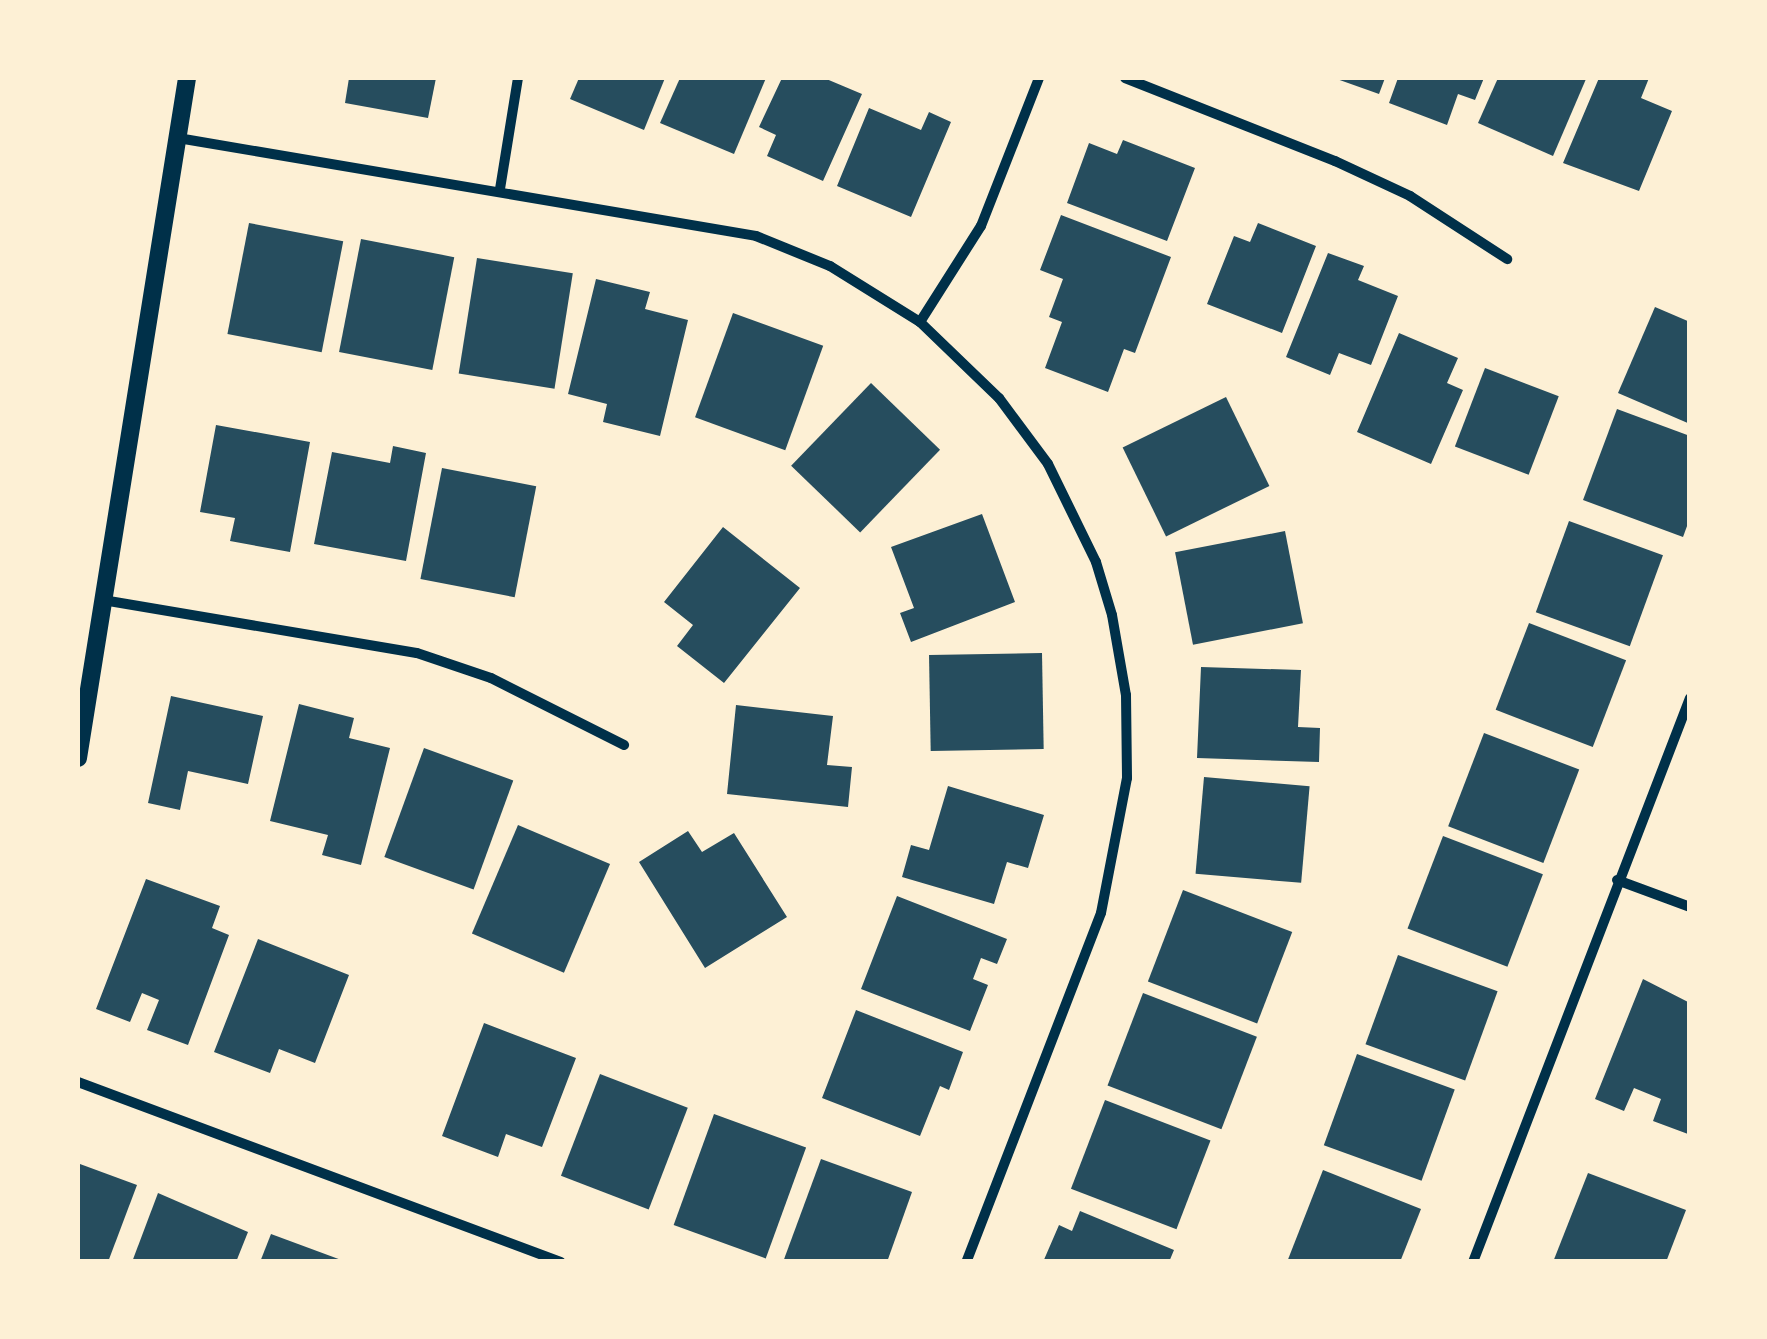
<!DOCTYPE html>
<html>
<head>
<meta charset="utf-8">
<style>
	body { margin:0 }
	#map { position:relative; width:1767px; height:1339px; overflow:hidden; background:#fdf0d5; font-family:"Space Grotesk",sans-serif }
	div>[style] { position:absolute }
	.building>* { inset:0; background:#264d5e; transform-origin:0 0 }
	.minor>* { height:10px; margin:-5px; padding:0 5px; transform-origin:5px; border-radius:5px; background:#003049 }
	.tertiary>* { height:18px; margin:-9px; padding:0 9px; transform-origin:9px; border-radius:9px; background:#003049 }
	span { translate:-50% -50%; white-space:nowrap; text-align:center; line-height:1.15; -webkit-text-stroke:8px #fdf0d5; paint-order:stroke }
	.frame { position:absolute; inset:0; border:80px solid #fdf0d5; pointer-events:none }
</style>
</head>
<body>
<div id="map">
	<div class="building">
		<i style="clip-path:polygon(349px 78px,436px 78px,428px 118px,345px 103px)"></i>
		<i style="clip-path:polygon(579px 78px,665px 78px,644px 130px,570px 99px)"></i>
		<i style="clip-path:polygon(680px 78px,766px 78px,734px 154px,660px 123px)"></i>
		<i style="clip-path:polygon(782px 78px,824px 78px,862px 94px,823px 181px,767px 156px,776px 135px,759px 127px)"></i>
		<i style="clip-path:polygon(1334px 78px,1385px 78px,1379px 94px)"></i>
		<i style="clip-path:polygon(1398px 78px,1484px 78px,1475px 100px,1458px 94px,1447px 125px,1389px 103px)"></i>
		<i style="clip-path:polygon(1498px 78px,1586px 79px,1553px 156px,1478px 123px)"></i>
		<i style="clip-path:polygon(1599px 78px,1649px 78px,1641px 98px,1672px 111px,1639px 191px,1563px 163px)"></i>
		<i style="clip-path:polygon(869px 108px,921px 130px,929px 112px,951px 122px,911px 217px,837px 186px)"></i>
		<i style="clip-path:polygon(1123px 140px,1195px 168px,1167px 241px,1067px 203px,1089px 143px,1117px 154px)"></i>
		<i style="clip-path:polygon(1061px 215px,1171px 257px,1135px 353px,1124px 349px,1108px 392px,1045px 368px,1062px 322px,1049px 317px,1063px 279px,1040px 270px)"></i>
		<i style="left:249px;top:223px;width:96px;height:113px;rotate:11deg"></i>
		<i style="clip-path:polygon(1258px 223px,1316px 246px,1282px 333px,1207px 304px,1234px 236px,1250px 242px)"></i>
		<i style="left:361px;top:239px;width:95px;height:115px;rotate:11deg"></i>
		<i style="clip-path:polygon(1328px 253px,1364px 266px,1358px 280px,1398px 296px,1371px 365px,1339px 353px,1330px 375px,1286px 357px)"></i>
		<i style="left:477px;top:258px;width:97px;height:117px;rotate:9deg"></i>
		<i style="clip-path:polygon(596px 279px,650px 292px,645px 309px,688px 320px,660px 436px,603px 422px,607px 404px,568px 394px)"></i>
		<i style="clip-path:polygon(1655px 307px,1690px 322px,1690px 424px,1618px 393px)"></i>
		<i style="left:733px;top:313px;width:96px;height:111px;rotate:20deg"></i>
		<i style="clip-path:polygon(1399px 333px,1458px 358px,1447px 383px,1463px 390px,1431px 464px,1357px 432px)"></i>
		<i style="left:1485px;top:368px;width:79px;height:84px;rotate:21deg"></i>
		<i style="left:871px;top:383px;width:96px;height:115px;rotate:44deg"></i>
		<i style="left:1226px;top:397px;width:99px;height:115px;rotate:64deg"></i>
		<i style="clip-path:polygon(1617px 409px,1690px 436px,1690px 518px,1683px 537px,1583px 500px)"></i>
		<i style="clip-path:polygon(216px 425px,310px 442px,290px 552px,230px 541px,235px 518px,200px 512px)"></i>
		<i style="clip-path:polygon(393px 446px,426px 453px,406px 561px,314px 544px,332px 452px,390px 463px)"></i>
		<i style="left:442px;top:468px;width:96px;height:113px;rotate:11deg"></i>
		<i style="clip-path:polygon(982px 514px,1015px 602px,911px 642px,900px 613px,914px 608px,891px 547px)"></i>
		<i style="left:1569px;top:521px;width:100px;height:97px;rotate:20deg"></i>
		<i style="clip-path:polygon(723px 527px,800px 588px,724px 683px,677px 646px,693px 625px,664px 602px)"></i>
		<i style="left:1285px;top:531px;width:94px;height:112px;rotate:79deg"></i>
		<i style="left:1529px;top:623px;width:104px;height:93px;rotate:21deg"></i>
		<i style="left:1042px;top:653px;width:96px;height:113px;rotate:89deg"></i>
		<i style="clip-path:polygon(1201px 667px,1301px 670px,1298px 727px,1320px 728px,1319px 762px,1197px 758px)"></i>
		<i style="clip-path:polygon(171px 696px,263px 716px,248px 784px,188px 771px,180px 810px,148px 803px)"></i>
		<i style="clip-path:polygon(299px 704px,354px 718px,349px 738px,390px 748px,361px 865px,322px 855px,328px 835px,270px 821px)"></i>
		<i style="clip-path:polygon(736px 705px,833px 716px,827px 765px,852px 767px,848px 807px,727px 794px)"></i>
		<i style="left:1484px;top:733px;width:102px;height:100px;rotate:21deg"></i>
		<i style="left:424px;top:748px;width:95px;height:116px;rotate:20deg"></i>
		<i style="left:1204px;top:777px;width:106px;height:97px;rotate:5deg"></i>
		<i style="clip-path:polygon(948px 786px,1044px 815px,1028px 868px,1007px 862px,994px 904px,902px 877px,911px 845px,929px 850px)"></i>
		<i style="left:518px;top:825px;width:100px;height:118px;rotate:23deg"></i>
		<i style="clip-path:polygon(688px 831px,702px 852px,734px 833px,787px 917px,705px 968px,639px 862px)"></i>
		<i style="left:1443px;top:836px;width:107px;height:99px;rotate:21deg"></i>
		<i style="clip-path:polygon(146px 879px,220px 906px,212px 928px,229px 935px,188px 1045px,147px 1030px,159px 1000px,142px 993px,130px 1022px,96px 1009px)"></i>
		<i style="left:1183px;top:890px;width:117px;height:98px;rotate:21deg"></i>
		<i style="clip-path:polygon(897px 896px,1007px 939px,997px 964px,981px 958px,973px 979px,988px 985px,970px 1031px,861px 989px)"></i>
		<i style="clip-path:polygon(258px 939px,349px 975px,315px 1063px,279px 1049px,270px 1073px,214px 1052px)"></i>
		<i style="left:1398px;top:955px;width:106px;height:95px;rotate:20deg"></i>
		<i style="clip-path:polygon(1643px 979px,1690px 1003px,1688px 1134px,1653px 1121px,1661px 1099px,1634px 1088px,1624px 1111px,1595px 1099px)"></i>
		<i style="left:1143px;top:993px;width:122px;height:99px;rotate:21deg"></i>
		<i style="clip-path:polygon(856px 1010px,963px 1052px,949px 1090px,940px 1086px,920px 1136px,822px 1098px)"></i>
		<i style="clip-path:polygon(484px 1023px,576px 1058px,542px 1147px,506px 1134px,498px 1157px,442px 1136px)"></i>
		<i style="left:1357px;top:1054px;width:104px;height:97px;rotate:20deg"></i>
		<i style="left:600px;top:1074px;width:94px;height:109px;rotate:21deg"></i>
		<i style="left:1105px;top:1100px;width:113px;height:95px;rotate:21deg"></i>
		<i style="left:714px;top:1114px;width:98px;height:118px;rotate:20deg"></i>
		<i style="clip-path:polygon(821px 1159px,912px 1192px,887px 1262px,783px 1262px)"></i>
		<i style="clip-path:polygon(80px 1164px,137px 1185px,108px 1262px,78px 1262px)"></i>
		<i style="clip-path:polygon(1323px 1170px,1421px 1209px,1400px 1262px,1287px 1262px)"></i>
		<i style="clip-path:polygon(1588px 1173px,1686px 1210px,1666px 1262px,1553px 1262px)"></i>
		<i style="clip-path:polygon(158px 1193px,248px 1232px,236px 1262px,132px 1262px)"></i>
		<i style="clip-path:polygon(1080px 1211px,1174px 1250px,1169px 1262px,1043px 1262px,1059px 1225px,1072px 1231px)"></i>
		<i style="clip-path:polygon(271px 1234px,344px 1261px,344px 1262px,260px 1262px)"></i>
	</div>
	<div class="minor">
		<i style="left:1125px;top:78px;width:226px;rotate:21.6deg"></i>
		<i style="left:1335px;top:161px;width:83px;rotate:25deg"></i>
		<i style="left:1410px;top:196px;width:116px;rotate:33deg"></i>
		<i style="left:178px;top:138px;width:586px;rotate:9.62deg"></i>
		<i style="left:756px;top:236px;width:80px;rotate:22.1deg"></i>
		<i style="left:830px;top:266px;width:106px;rotate:31.9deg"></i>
		<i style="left:920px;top:322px;width:110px;rotate:43.9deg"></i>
		<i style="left:999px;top:398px;width:82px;rotate:53.4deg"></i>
		<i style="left:1048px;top:464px;width:109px;rotate:63.9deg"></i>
		<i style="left:1096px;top:562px;width:55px;rotate:73.2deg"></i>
		<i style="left:1112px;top:615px;width:81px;rotate:80.1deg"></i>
		<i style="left:1126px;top:695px;width:83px;rotate:89.3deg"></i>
		<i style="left:1127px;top:778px;width:137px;rotate:100.9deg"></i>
		<i style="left:1101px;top:913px;width:374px;rotate:111.1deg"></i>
		<i style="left:500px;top:189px;width:112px;rotate:-80.8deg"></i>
		<i style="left:920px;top:322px;width:114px;rotate:-57.6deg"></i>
		<i style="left:981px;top:226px;width:159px;rotate:-68.6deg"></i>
		<i style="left:103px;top:600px;width:318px;rotate:9.6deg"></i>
		<i style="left:417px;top:653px;width:78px;rotate:18.7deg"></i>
		<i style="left:491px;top:678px;width:149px;rotate:26.7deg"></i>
		<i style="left:1617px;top:880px;width:78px;rotate:20.3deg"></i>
		<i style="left:78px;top:1082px;width:515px;rotate:20.44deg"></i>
		<i style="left:1473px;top:1262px;width:604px;rotate:-68.96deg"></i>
	</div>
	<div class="tertiary">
		<i style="left:78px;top:758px;width:689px;rotate:-80.89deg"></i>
	</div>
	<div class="frame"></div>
</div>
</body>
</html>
